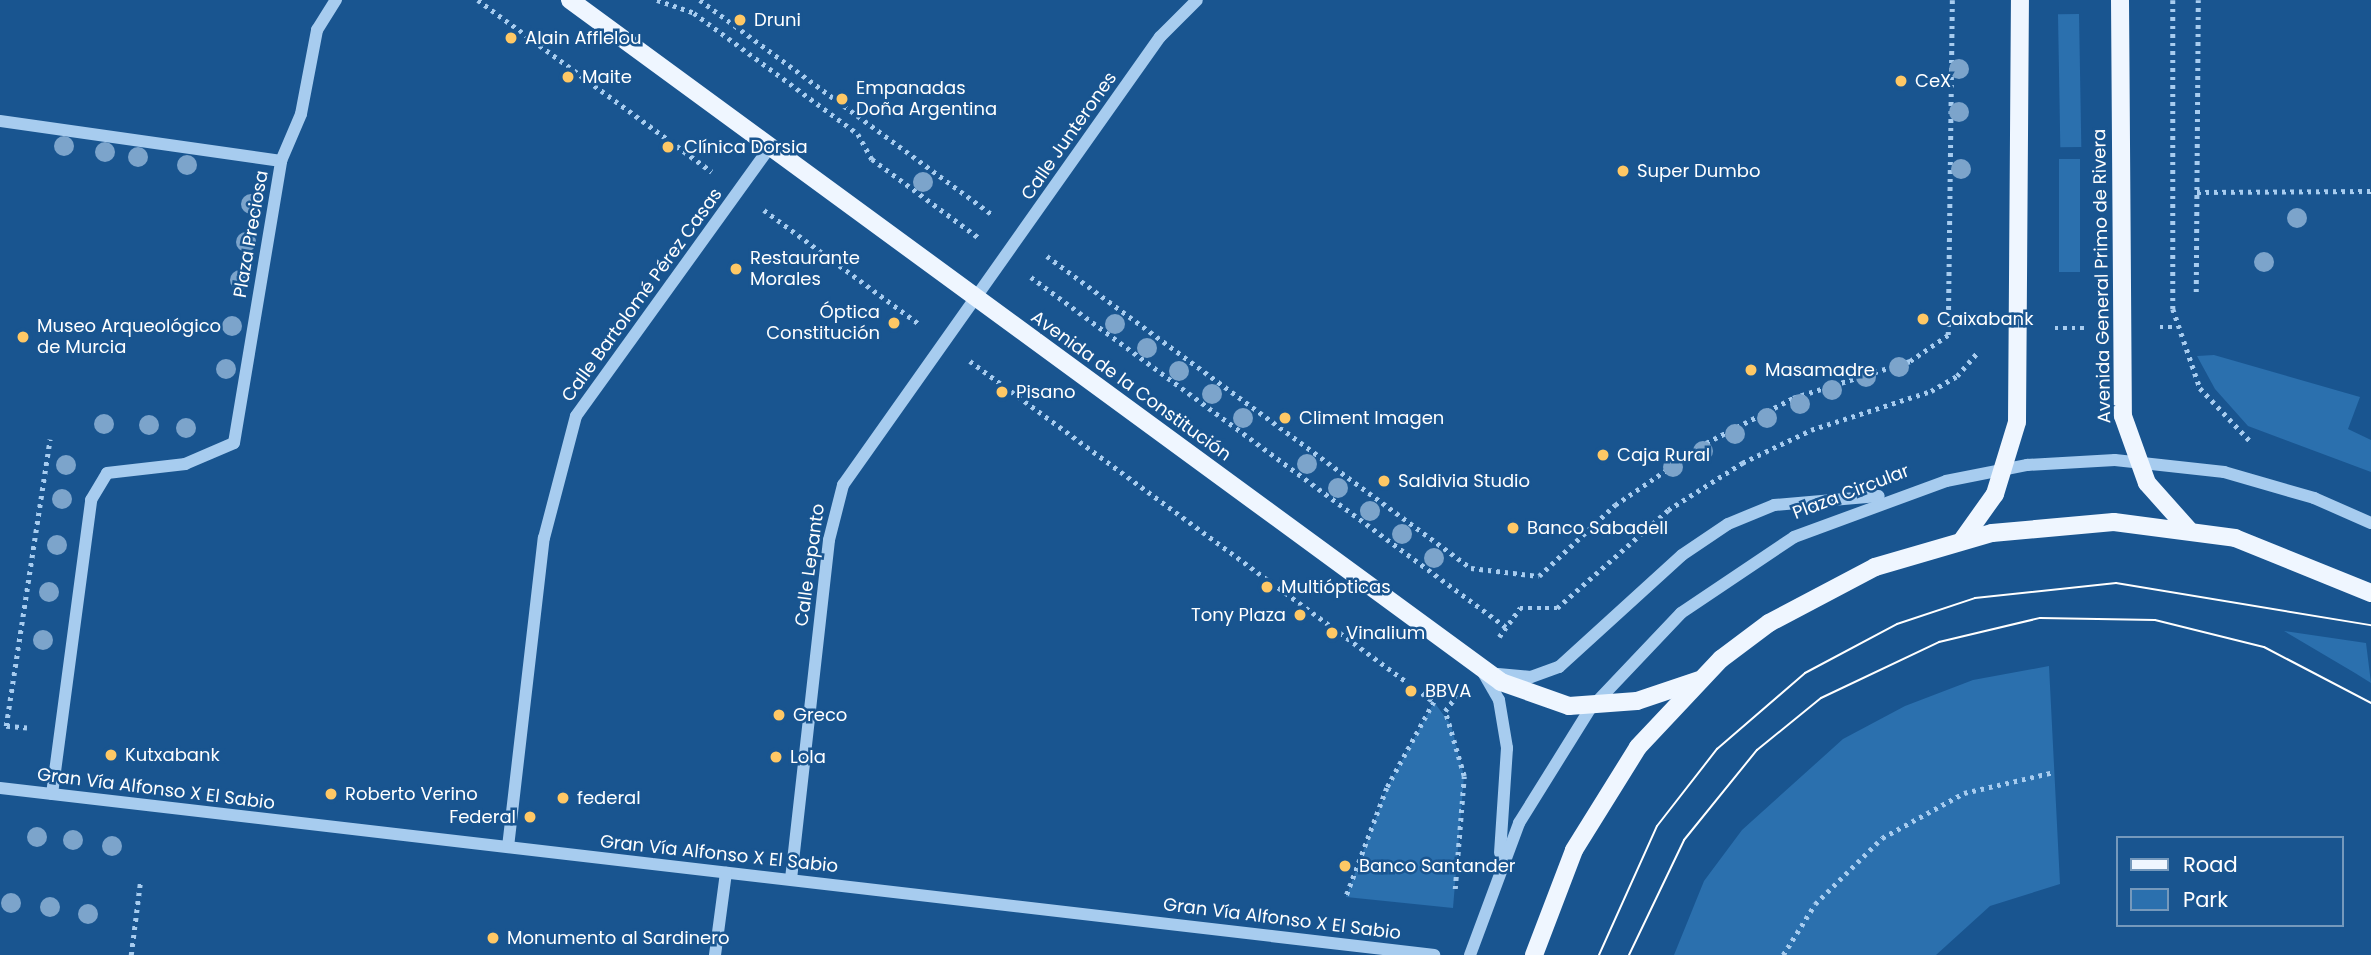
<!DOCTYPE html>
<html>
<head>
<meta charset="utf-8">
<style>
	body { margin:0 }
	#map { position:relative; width:2371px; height:955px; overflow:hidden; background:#195590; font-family:Poppins,sans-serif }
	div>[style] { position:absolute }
	.green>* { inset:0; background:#2b70ae; transform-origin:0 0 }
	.path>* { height:4.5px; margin-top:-2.25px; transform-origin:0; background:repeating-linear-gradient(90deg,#a7ccef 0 3.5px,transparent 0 8.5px) }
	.minor>* { height:12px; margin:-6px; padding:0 6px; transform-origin:6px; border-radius:6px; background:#a7ccef }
	.major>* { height:18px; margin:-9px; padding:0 9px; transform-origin:9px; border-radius:9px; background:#eff6ff }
	.tram>* { height:2px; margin:-1px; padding:0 1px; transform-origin:1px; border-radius:1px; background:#fff }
	.trees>* { width:20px; height:20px; margin:-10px; border-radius:50%; background:#7ca4cb }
	.dots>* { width:19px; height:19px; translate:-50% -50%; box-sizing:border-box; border:4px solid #195590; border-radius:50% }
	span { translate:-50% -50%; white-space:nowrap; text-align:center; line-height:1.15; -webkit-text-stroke:5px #195590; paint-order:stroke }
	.poi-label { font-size:18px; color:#fff }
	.left { translate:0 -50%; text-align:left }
	.right { translate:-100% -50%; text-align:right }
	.street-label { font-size:18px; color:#fff }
	.legend { position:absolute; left:2116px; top:836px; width:228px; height:91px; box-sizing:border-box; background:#195590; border:2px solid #7599bc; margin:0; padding:9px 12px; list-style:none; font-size:21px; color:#fff }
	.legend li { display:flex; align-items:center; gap:14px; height:35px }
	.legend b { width:35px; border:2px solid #7599bc }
</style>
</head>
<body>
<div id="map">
	<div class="green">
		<i style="left:2079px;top:14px;width:133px;height:21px;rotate:89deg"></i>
		<i style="left:2080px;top:159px;width:113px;height:21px;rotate:90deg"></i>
		<i style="clip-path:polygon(2214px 355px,2360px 397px,2348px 429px,2371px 440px,2371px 472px,2248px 426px,2215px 389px,2197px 356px)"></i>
		<i style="clip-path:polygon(2284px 631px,2366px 643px,2371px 683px,2355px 673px)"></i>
		<i style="clip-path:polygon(2049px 666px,2060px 884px,1990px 906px,1936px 955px,1674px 955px,1704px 881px,1742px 830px,1843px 739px,1905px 706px,1973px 680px)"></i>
		<i style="clip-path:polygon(1434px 702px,1451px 725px,1464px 776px,1453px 908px,1346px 897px,1387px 788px)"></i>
	</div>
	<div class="path">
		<i style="left:478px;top:0;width:290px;rotate:36.3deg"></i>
		<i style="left:657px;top:0;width:39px;rotate:19deg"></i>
		<i style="left:694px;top:13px;width:204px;rotate:36.4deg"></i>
		<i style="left:858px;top:134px;width:29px;rotate:61deg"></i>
		<i style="left:872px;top:159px;width:133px;rotate:36.4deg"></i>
		<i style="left:700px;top:0;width:363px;rotate:36.3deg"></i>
		<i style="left:2173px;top:0;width:309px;rotate:90deg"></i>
		<i style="left:2173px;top:309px;width:83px;rotate:71.1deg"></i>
		<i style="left:2200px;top:388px;width:74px;rotate:46.6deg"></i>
		<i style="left:2197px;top:192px;width:174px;rotate:-0.3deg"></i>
		<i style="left:764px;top:210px;width:191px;rotate:36.3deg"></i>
		<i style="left:1047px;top:256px;width:526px;rotate:36.35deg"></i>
		<i style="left:1471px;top:568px;width:68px;rotate:6.7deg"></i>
		<i style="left:1539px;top:576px;width:104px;rotate:-43.1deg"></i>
		<i style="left:1615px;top:505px;width:110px;rotate:-34.3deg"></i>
		<i style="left:1706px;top:443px;width:98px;rotate:-27.3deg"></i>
		<i style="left:1793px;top:398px;width:123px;rotate:-17.5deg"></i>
		<i style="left:1910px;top:361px;width:46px;rotate:-34.4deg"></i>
		<i style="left:1948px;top:335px;width:335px;rotate:-89.3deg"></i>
		<i style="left:1031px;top:277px;width:590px;rotate:36.38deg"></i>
		<i style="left:2196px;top:292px;width:292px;rotate:-89.6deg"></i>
		<i style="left:2160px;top:327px;width:17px"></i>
		<i style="left:2055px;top:328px;width:30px"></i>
		<i style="left:970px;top:361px;width:576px;rotate:36.31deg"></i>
		<i style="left:1434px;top:702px;width:98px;rotate:118.7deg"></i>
		<i style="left:1387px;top:788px;width:116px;rotate:110.6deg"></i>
		<i style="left:1499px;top:637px;width:36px;rotate:-54deg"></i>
		<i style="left:1520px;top:608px;width:37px"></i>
		<i style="left:1557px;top:608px;width:148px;rotate:-41.4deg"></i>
		<i style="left:1668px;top:510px;width:88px;rotate:-32.4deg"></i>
		<i style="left:1742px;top:463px;width:76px;rotate:-25.6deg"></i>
		<i style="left:1811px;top:430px;width:126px;rotate:-18deg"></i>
		<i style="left:1931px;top:391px;width:30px;rotate:-30deg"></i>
		<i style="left:1957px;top:376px;width:33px;rotate:-49deg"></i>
		<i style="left:27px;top:728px;width:21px;rotate:-175deg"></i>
		<i style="left:6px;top:726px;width:290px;rotate:-81.3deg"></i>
		<i style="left:1455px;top:889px;width:113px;rotate:-85.4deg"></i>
		<i style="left:1464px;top:776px;width:68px;rotate:-106.3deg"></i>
		<i style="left:1445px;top:711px;width:20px;rotate:-53deg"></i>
		<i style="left:131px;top:955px;width:72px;rotate:-82.8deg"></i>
		<i style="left:1783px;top:955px;width:60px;rotate:-57.9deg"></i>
		<i style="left:1815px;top:904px;width:94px;rotate:-44.6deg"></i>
		<i style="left:1882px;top:838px;width:94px;rotate:-28.8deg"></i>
		<i style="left:1964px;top:793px;width:92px;rotate:-13.1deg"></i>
	</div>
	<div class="minor">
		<i style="left:0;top:121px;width:284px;rotate:8.1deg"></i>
		<i style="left:1484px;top:674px;width:30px;rotate:60deg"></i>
		<i style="left:1499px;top:700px;width:49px;rotate:80.5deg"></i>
		<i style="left:1507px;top:748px;width:105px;rotate:93.8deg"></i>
		<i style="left:1498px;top:674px;width:33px;rotate:5deg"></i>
		<i style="left:1531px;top:677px;width:30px;rotate:-20deg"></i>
		<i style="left:1559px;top:667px;width:166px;rotate:-42.3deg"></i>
		<i style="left:1682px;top:555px;width:55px;rotate:-34deg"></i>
		<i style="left:1728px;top:524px;width:50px;rotate:-22.4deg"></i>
		<i style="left:1774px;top:505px;width:105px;rotate:-4.9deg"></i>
		<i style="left:0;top:788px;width:1444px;rotate:6.64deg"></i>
		<i style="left:52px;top:794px;width:297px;rotate:-82.4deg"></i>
		<i style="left:91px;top:500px;width:31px;rotate:-59deg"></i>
		<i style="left:107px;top:473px;width:79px;rotate:-6.6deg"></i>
		<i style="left:185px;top:464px;width:53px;rotate:-23.2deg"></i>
		<i style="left:234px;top:443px;width:286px;rotate:-80.5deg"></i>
		<i style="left:281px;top:161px;width:51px;rotate:-66.9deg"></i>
		<i style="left:301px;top:114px;width:86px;rotate:-79.2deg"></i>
		<i style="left:317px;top:30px;width:36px;rotate:-58deg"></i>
		<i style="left:508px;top:847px;width:311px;rotate:-83.4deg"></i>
		<i style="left:544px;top:538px;width:126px;rotate:-75.3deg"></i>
		<i style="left:576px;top:416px;width:332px;rotate:-54.2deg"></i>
		<i style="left:791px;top:879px;width:341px;rotate:-83.6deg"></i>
		<i style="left:829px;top:540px;width:57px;rotate:-75.7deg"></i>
		<i style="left:843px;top:485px;width:549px;rotate:-54.72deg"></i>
		<i style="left:1160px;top:37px;width:52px;rotate:-45deg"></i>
		<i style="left:715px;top:955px;width:83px;rotate:-82.4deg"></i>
		<i style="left:1470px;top:955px;width:141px;rotate:-69.6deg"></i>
		<i style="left:1519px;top:823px;width:134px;rotate:-58.1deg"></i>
		<i style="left:1590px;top:709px;width:132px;rotate:-46.5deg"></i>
		<i style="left:1681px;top:613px;width:136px;rotate:-33.9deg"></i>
		<i style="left:1794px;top:537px;width:162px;rotate:-20.2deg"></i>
		<i style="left:1946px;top:481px;width:83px;rotate:-11.2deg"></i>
		<i style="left:2027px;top:465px;width:88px;rotate:-3.3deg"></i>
		<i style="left:2115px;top:460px;width:110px;rotate:6.3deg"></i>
		<i style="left:2224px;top:472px;width:94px;rotate:16.1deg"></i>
		<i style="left:2314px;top:498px;width:62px;rotate:23.7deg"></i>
	</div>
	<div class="major">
		<i style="left:570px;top:0;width:1154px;rotate:36.22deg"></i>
		<i style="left:1501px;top:682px;width:72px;rotate:19.4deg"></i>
		<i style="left:1569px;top:706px;width:68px;rotate:-4.2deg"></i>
		<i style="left:1637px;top:701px;width:65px;rotate:-18.7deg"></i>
		<i style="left:2120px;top:0;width:416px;rotate:89.6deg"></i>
		<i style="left:2123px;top:416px;width:71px;rotate:70.3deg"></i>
		<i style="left:2147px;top:483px;width:62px;rotate:48.3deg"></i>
		<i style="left:1963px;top:539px;width:55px;rotate:-54.6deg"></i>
		<i style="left:1995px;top:494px;width:75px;rotate:-73deg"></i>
		<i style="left:2017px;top:422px;width:422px;rotate:-89.6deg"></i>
		<i style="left:1534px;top:955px;width:112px;rotate:-69.1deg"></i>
		<i style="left:1574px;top:850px;width:121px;rotate:-58.1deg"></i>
		<i style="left:1638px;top:747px;width:121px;rotate:-46.7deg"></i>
		<i style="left:1721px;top:659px;width:60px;rotate:-36.9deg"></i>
		<i style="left:1769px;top:623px;width:120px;rotate:-27.8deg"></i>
		<i style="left:1875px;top:567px;width:122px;rotate:-16.2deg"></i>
		<i style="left:1992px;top:533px;width:122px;rotate:-5.2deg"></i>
		<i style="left:2114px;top:522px;width:122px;rotate:7.5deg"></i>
		<i style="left:2235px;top:538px;width:147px;rotate:22deg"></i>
	</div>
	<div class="tram">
		<i style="left:1599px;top:955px;width:141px;rotate:-65.8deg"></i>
		<i style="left:1657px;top:826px;width:98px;rotate:-52.1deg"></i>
		<i style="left:1717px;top:749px;width:116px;rotate:-40.8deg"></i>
		<i style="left:1805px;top:673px;width:104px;rotate:-28deg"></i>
		<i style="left:1897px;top:624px;width:82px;rotate:-18.4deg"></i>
		<i style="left:1975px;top:598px;width:142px;rotate:-6.1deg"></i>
		<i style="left:2116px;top:583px;width:258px;rotate:9.4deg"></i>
		<i style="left:1629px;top:955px;width:127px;rotate:-64.4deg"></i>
		<i style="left:1684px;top:840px;width:116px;rotate:-51deg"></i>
		<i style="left:1757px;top:750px;width:82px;rotate:-39.1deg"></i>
		<i style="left:1821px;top:698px;width:131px;rotate:-25.4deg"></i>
		<i style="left:1939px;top:642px;width:104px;rotate:-13.4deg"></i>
		<i style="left:2040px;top:618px;width:115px;rotate:1deg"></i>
		<i style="left:2155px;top:620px;width:112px;rotate:13.9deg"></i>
		<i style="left:2264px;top:647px;width:121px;rotate:27.6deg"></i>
	</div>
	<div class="trees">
		<i style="left:1959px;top:69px"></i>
		<i style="left:1959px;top:112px"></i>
		<i style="left:64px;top:146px"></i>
		<i style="left:105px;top:152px"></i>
		<i style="left:138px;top:157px"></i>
		<i style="left:187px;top:165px"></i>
		<i style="left:1961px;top:169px"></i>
		<i style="left:923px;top:182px"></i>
		<i style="left:251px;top:204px"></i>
		<i style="left:2297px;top:218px"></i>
		<i style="left:246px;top:242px"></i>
		<i style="left:2264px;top:262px"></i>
		<i style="left:240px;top:280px"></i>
		<i style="left:1115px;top:324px"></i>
		<i style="left:232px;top:326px"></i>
		<i style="left:1147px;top:348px"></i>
		<i style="left:1899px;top:367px"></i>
		<i style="left:226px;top:369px"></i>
		<i style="left:1179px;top:371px"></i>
		<i style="left:1866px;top:377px"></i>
		<i style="left:1832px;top:390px"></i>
		<i style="left:1212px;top:394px"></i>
		<i style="left:1800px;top:404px"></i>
		<i style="left:1243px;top:418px"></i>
		<i style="left:1767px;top:418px"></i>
		<i style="left:104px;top:424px"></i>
		<i style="left:149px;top:425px"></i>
		<i style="left:186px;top:428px"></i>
		<i style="left:1735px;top:434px"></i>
		<i style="left:1703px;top:451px"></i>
		<i style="left:1307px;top:464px"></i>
		<i style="left:66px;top:465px"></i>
		<i style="left:1673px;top:467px"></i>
		<i style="left:1338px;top:488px"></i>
		<i style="left:62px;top:499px"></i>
		<i style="left:1370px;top:511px"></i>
		<i style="left:1402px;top:534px"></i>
		<i style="left:57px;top:545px"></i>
		<i style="left:1434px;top:558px"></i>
		<i style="left:49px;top:592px"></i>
		<i style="left:43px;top:640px"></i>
		<i style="left:37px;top:837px"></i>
		<i style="left:73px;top:840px"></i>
		<i style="left:112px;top:846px"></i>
		<i style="left:11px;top:903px"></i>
		<i style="left:50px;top:907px"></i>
		<i style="left:88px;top:914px"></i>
	</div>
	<div class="dots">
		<i style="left:740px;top:20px;background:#ffc865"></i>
		<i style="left:511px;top:38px;background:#ffc865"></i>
		<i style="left:568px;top:77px;background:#ffc865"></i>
		<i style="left:1901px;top:81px;background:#ffc865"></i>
		<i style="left:842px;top:99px;background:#ffc865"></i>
		<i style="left:668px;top:147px;background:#ffc865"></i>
		<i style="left:1623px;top:171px;background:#ffc865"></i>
		<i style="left:736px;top:269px;background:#ffc865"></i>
		<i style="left:1923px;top:319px;background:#ffc865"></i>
		<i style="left:894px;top:323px;background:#ffc865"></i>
		<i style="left:23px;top:337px;background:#ffc865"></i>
		<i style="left:1751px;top:370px;background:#ffc865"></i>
		<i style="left:1002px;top:392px;background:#ffc865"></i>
		<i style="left:1285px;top:418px;background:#ffc865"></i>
		<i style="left:1603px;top:455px;background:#ffc865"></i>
		<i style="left:1384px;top:481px;background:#ffc865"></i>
		<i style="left:1513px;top:528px;background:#ffc865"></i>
		<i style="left:1267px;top:587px;background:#ffc865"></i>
		<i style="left:1300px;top:615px;background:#ffc865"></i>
		<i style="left:1332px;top:633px;background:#ffc865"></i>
		<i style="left:1411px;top:691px;background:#ffc865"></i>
		<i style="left:779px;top:715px;background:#ffc865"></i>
		<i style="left:111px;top:755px;background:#ffc865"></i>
		<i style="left:776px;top:757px;background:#ffc865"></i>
		<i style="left:331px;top:794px;background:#ffc865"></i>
		<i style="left:563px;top:798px;background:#ffc865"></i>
		<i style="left:530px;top:817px;background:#ffc865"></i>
		<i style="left:1345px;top:866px;background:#ffc865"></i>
		<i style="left:493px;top:938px;background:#ffc865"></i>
	</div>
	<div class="poi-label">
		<span class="left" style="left:754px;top:20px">Druni</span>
		<span class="left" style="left:525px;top:38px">Alain Afflelou</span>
		<span class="left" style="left:582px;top:77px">Maite</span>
		<span class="left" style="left:1915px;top:81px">CeX</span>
		<span class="left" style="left:856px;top:99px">Empanadas<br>Doña Argentina</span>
		<span class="left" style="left:684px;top:147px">Clínica Dorsia</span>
		<span class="left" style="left:1637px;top:171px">Super Dumbo</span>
		<span class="left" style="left:750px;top:269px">Restaurante<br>Morales</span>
		<span class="right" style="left:880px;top:323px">Óptica<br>Constitución</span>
		<span class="left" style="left:1937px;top:319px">Caixabank</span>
		<span class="left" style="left:37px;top:337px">Museo Arqueológico<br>de Murcia</span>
		<span class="left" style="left:1765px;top:370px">Masamadre</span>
		<span class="left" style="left:1016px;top:392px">Pisano</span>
		<span class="left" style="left:1299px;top:418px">Climent Imagen</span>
		<span class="left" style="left:1617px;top:455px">Caja Rural</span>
		<span class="left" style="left:1398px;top:481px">Saldivia Studio</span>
		<span class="left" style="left:1527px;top:528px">Banco Sabadell</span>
		<span class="left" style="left:1281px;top:587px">Multiópticas</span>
		<span class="right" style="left:1286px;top:615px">Tony Plaza</span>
		<span class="left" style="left:1346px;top:633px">Vinalium</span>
		<span class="left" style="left:1425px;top:691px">BBVA</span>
		<span class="left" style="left:793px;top:715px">Greco</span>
		<span class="left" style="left:125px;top:755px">Kutxabank</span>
		<span class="left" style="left:790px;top:757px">Lola</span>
		<span class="left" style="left:345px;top:794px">Roberto Verino</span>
		<span class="left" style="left:577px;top:798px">federal</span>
		<span class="right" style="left:516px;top:817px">Federal</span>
		<span class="left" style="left:1359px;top:866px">Banco Santander</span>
		<span class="left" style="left:507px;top:938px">Monumento al Sardinero</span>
	</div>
	<div class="street-label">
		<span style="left:1069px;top:136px;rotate:-55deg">Calle Junterones</span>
		<span style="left:251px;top:234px;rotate:-80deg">Plaza Preciosa</span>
		<span style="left:2102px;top:276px;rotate:-91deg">Avenida General Primo de Rivera</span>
		<span style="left:642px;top:295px;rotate:-54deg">Calle Bartolomé Pérez Casas</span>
		<span style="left:1131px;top:386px;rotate:36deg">Avenida de la Constitución</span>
		<span style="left:1851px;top:492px;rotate:-21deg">Plaza Circular</span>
		<span style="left:810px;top:565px;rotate:-82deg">Calle Lepanto</span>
		<span style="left:156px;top:789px;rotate:7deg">Gran Vía Alfonso X El Sabio</span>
		<span style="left:719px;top:854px;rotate:6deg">Gran Vía Alfonso X El Sabio</span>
		<span style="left:1282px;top:919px;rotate:7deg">Gran Vía Alfonso X El Sabio</span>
	</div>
	<ul class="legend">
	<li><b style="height:9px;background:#eff6ff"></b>Road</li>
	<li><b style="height:19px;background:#2b70ae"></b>Park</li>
	</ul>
</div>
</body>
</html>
